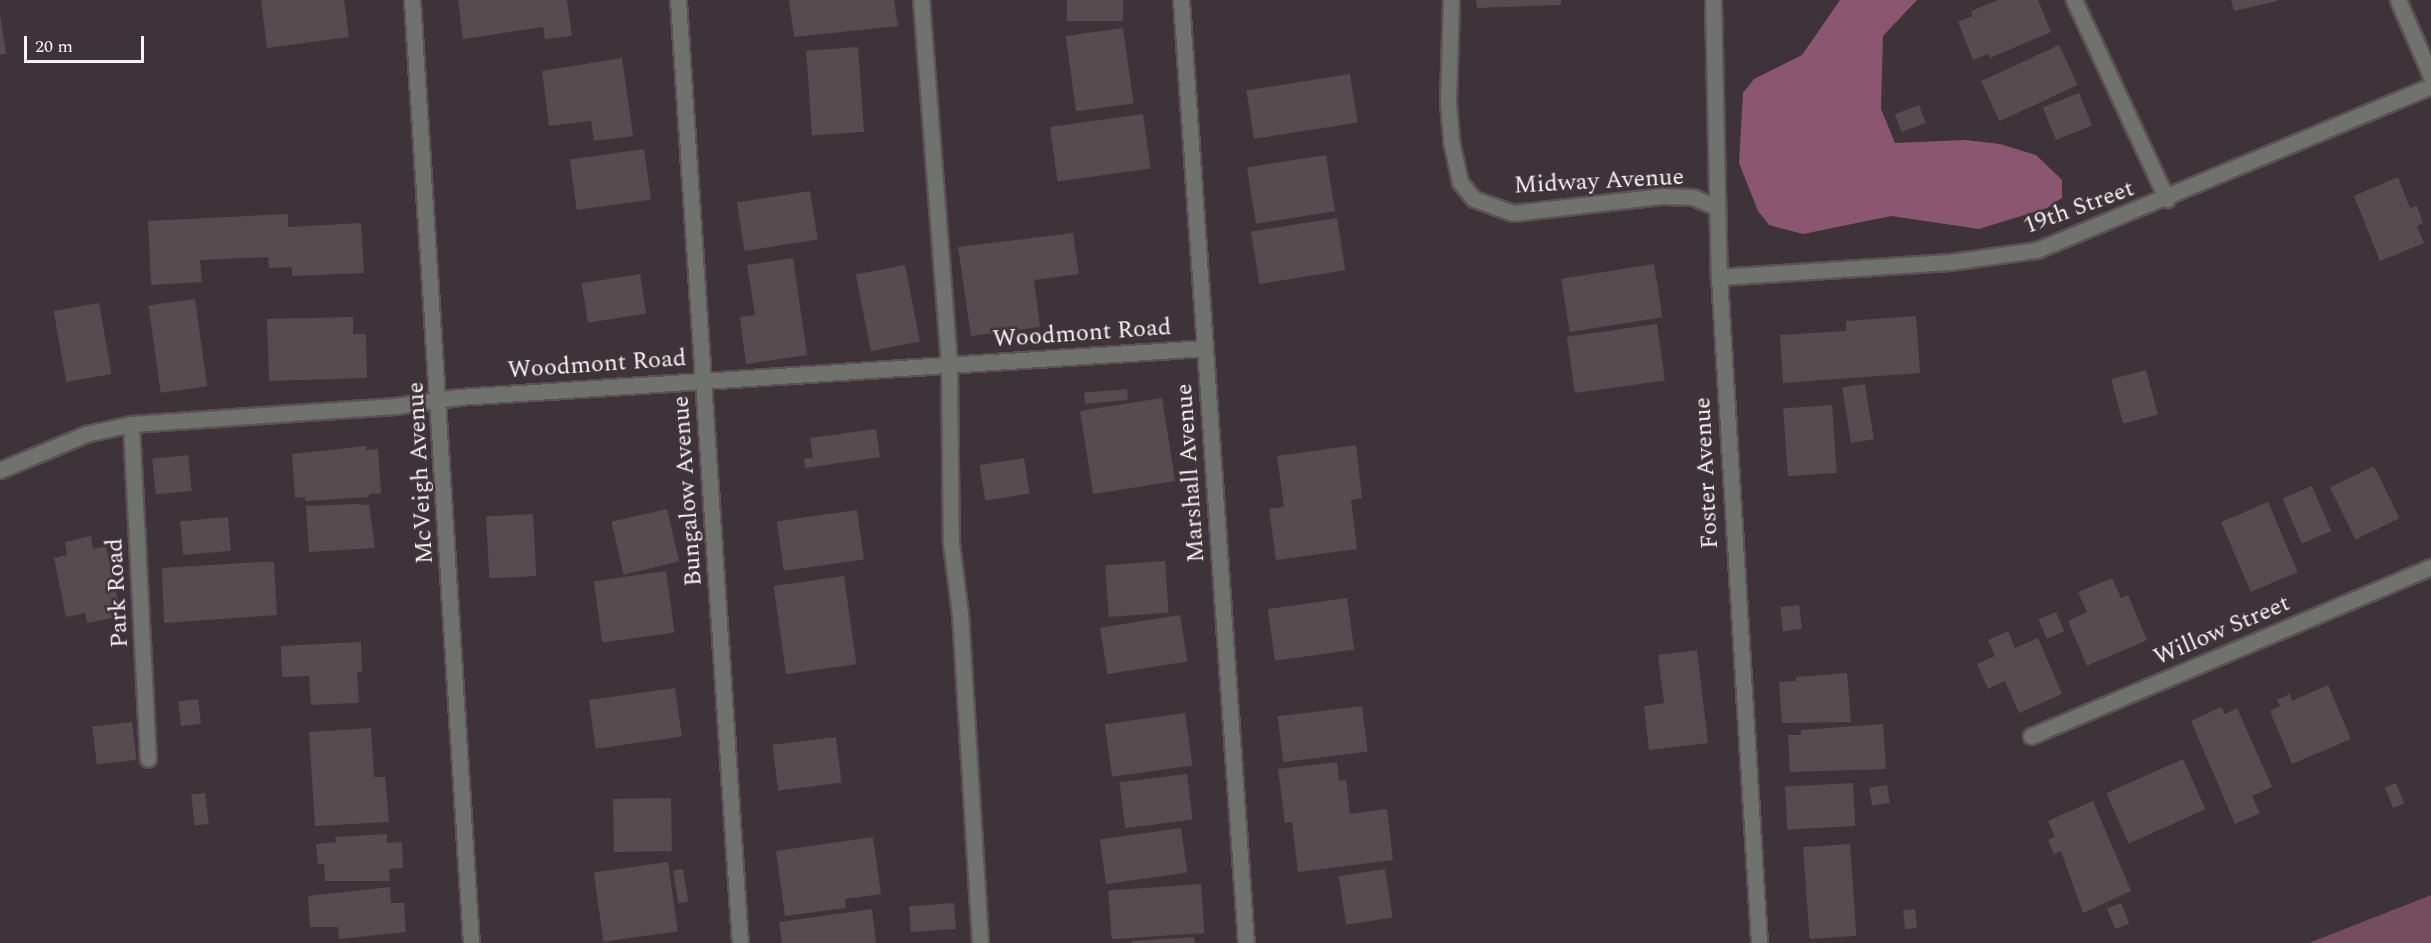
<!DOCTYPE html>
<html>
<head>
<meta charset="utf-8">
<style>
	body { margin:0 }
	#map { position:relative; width:2431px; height:943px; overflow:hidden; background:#3e3338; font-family:Spectral,serif }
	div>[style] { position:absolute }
	.green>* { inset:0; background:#744d5f }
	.forest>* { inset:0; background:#8b566f }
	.building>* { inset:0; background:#574b50; transform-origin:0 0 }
	.roads { filter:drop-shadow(2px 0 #5c5156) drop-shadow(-2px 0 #5c5156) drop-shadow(0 2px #5c5156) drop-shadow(0 -2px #5c5156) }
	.service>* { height:15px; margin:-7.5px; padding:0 7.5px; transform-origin:7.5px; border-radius:7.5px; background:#70726d }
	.minor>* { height:15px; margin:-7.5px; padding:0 7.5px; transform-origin:7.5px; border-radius:7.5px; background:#70726d }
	span { translate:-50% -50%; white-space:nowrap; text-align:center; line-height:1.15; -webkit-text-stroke:5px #3e3338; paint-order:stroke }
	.street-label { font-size:24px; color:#f9f1f4 }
	.scale { position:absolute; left:24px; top:36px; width:120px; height:27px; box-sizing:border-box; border:3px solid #f9f1f4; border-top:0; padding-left:8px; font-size:18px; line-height:21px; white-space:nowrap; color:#f9f1f4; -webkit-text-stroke:4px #3e3338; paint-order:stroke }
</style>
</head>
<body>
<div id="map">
	<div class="green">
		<i style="clip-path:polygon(2431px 895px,2431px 943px,2309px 943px)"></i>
	</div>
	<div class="forest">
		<i style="clip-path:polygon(1840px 0,1917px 0,1883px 36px,1881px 109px,1895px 143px,1965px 140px,2000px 144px,2036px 155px,2062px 180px,2062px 198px,2047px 208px,1979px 229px,1891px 216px,1803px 234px,1769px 225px,1758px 211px,1739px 163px,1743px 93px,1754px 79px,1802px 55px)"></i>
	</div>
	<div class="building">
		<i style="clip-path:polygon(261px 0,344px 0,349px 37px,267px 48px)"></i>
		<i style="clip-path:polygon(458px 0,567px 0,572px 36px,545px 39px,543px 27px,463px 39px)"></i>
		<i style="clip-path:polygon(789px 0,894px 0,898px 26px,794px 37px)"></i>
		<i style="left:1067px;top:0;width:56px;height:21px"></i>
		<i style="clip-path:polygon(1476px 0,1561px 0,1561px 5px,1477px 8px)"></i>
		<i style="clip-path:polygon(1998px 0,2038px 0,2051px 32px,1990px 58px,1988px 54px,1973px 60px,1958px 22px,1972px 16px,1971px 11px)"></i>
		<i style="clip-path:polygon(2231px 0,2277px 0,2277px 1px,2234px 11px)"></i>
		<i style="clip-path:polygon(0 14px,6px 54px,0 54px)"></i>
		<i style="left:1123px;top:28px;width:76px;height:58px;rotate:82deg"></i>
		<i style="left:2059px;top:45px;width:44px;height:86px;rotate:65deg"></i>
		<i style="left:858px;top:47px;width:85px;height:52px;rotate:86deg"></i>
		<i style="clip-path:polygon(622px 58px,633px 136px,594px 141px,591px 121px,549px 126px,542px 71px)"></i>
		<i style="left:1350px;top:74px;width:49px;height:105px;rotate:81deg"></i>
		<i style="left:2079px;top:93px;width:35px;height:39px;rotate:68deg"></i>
		<i style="left:1919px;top:105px;width:19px;height:26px;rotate:69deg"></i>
		<i style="left:1143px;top:114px;width:55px;height:94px;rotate:82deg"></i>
		<i style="left:644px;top:149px;width:51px;height:75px;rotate:82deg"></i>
		<i style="left:1326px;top:155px;width:57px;height:80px;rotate:81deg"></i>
		<i style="clip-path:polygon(2398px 177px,2410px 208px,2417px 206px,2423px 223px,2417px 226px,2424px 243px,2380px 261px,2354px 196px)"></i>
		<i style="left:810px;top:191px;width:49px;height:74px;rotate:81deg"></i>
		<i style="clip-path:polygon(288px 214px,288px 227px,361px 223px,364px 273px,292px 276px,292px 267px,269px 268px,268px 257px,200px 260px,202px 282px,151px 285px,148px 221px)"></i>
		<i style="left:1337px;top:218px;width:53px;height:87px;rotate:81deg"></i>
		<i style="clip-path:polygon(1073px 233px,1079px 274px,1034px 280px,1040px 327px,971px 336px,958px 247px)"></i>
		<i style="clip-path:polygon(793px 258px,807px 355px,746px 364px,740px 317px,755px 315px,747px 265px)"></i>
		<i style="left:1654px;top:264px;width:54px;height:94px;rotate:81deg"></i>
		<i style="left:905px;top:265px;width:78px;height:50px;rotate:79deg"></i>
		<i style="left:640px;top:274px;width:40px;height:59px;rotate:81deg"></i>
		<i style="left:195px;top:299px;width:88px;height:47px;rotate:82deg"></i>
		<i style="left:99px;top:303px;width:72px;height:46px;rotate:80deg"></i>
		<i style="clip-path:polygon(1916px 316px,1920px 373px,1783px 383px,1780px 335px,1846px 331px,1846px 321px)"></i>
		<i style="clip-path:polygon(353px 317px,353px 334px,366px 334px,367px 378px,269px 381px,267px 319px)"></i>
		<i style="left:1657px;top:324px;width:57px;height:91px;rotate:82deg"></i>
		<i style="left:2146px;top:370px;width:46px;height:36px;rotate:75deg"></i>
		<i style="left:1865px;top:384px;width:56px;height:23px;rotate:81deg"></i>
		<i style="left:1127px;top:389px;width:11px;height:43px;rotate:85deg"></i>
		<i style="left:1162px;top:398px;width:84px;height:83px;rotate:81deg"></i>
		<i style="left:1832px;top:405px;width:68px;height:49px;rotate:86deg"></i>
		<i style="clip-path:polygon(876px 429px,880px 457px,805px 468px,804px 459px,813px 458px,810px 438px)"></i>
		<i style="clip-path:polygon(1356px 445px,1362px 498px,1351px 500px,1357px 549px,1276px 560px,1269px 509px,1284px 507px,1277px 456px)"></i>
		<i style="clip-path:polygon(366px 446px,366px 450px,378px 449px,381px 493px,369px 494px,369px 497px,305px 501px,305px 497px,295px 498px,292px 454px)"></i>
		<i style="left:188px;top:455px;width:36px;height:36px;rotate:84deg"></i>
		<i style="left:1024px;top:458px;width:36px;height:45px;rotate:81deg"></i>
		<i style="left:2374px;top:466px;width:58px;height:49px;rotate:64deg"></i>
		<i style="left:2312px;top:486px;width:49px;height:32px;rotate:67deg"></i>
		<i style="left:2268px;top:502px;width:76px;height:51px;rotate:67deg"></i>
		<i style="clip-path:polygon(356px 504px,369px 505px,375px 548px,309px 552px,306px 506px)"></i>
		<i style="left:667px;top:509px;width:54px;height:57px;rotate:77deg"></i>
		<i style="left:857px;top:510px;width:50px;height:81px;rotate:82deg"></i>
		<i style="left:533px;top:514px;width:62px;height:47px;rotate:87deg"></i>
		<i style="left:228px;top:517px;width:34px;height:48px;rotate:85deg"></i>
		<i style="clip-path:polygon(91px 536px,93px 549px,106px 546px,119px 606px,110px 608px,112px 618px,87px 623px,85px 613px,66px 617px,54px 558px,67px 555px,65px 542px)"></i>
		<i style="left:1165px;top:561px;width:52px;height:60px;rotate:86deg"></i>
		<i style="clip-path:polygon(261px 562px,274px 562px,277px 615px,164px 623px,162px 568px)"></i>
		<i style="left:666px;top:571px;width:62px;height:73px;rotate:82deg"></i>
		<i style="left:844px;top:576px;width:89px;height:71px;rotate:82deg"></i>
		<i style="clip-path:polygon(2112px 578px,2121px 598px,2128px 595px,2147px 640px,2087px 666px,2068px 621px,2087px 612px,2078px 592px)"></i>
		<i style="left:1347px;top:598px;width:52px;height:80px;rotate:82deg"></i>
		<i style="left:1799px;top:605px;width:24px;height:19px;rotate:83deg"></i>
		<i style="left:2056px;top:612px;width:21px;height:19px;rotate:67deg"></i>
		<i style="left:1180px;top:615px;width:47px;height:81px;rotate:81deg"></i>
		<i style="clip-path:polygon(2008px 631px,2015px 648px,2038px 638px,2062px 694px,2019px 713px,2005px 681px,1988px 689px,1977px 664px,1995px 656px,1988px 640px)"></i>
		<i style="clip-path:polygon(361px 642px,362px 672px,357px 672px,359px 703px,311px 705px,309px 676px,282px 677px,281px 646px)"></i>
		<i style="clip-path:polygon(1697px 650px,1708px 743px,1649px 750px,1644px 706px,1664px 703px,1658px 655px)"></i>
		<i style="clip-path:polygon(1847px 673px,1851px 722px,1782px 723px,1779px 682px,1796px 681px,1796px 677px)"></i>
		<i style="clip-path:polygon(2328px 685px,2351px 739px,2292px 764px,2270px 711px,2280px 706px,2277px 700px,2290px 694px,2292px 701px)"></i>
		<i style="left:675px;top:688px;width:49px;height:87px;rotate:82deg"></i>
		<i style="left:198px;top:699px;width:25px;height:20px;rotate:83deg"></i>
		<i style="left:1362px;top:706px;width:46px;height:85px;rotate:83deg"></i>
		<i style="clip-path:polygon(2221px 707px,2225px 714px,2237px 708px,2272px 787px,2252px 796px,2260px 813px,2235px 824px,2191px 721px)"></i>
		<i style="left:1185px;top:713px;width:53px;height:81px;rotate:82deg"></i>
		<i style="left:132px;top:722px;width:38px;height:40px;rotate:83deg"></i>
		<i style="clip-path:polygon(1883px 724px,1886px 769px,1790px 772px,1788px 735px,1801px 735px,1801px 730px)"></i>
		<i style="clip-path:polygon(371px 728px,374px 777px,385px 777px,389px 822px,315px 826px,309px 732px)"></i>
		<i style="left:836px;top:737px;width:46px;height:64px;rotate:83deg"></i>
		<i style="left:2183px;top:759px;width:55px;height:84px;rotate:66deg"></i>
		<i style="clip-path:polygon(1337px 762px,1339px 781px,1346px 780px,1350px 814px,1387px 809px,1393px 860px,1298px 872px,1292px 822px,1285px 823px,1278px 769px)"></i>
		<i style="left:1187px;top:774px;width:46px;height:68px;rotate:83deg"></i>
		<i style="left:1853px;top:783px;width:43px;height:68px;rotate:87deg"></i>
		<i style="left:2396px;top:783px;width:22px;height:12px;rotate:68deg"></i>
		<i style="left:1887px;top:785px;width:18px;height:18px;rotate:81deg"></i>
		<i style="left:205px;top:793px;width:31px;height:14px;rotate:83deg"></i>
		<i style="left:671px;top:798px;width:53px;height:58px;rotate:89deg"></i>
		<i style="clip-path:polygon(2093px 801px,2131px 891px,2083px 913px,2061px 851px,2054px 854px,2048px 840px,2055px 837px,2048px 821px)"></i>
		<i style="left:1181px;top:828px;width:45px;height:82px;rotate:82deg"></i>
		<i style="clip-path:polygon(387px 834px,387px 843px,402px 842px,403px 868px,389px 869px,390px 881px,325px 881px,324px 864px,318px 864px,316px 844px,336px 842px,335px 837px)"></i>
		<i style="clip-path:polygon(873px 837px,881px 894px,845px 899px,846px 908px,785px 916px,776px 851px)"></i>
		<i style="left:1850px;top:844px;width:92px;height:47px;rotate:86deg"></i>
		<i style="left:668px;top:862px;width:70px;height:75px;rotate:82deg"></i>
		<i style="left:683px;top:869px;width:33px;height:10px;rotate:81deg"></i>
		<i style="left:1385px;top:869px;width:49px;height:47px;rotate:81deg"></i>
		<i style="left:1201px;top:884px;width:49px;height:93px;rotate:86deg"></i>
		<i style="clip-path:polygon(390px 887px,391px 903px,404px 903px,406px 932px,339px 939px,338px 927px,310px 927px,308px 896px)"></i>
		<i style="left:954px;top:903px;width:26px;height:45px;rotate:86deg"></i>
		<i style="left:2121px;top:903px;width:22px;height:15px;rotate:68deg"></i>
		<i style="clip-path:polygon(872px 909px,876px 943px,782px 943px,779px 922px)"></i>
		<i style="left:1915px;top:909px;width:19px;height:12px;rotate:84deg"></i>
		<i style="clip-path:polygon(1194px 937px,1195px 943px,1132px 943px,1132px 941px)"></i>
	</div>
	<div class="roads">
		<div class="service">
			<i style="left:921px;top:0;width:366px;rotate:85.6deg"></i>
			<i style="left:949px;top:365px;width:178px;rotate:89.4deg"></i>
			<i style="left:951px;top:543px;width:72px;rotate:82.8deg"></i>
			<i style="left:960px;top:614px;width:330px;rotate:86.5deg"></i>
			<i style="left:131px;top:424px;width:335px;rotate:87.1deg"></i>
		</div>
		<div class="minor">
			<i style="left:412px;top:0;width:945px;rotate:86.42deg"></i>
			<i style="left:678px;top:0;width:945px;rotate:86.24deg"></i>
			<i style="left:1181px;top:0;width:945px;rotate:86.06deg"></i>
			<i style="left:1451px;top:0;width:103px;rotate:91.7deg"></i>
			<i style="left:1448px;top:103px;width:38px;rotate:85deg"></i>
			<i style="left:1451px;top:141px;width:42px;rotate:77.6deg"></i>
			<i style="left:1460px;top:182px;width:22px;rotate:51deg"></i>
			<i style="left:1474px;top:199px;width:41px;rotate:19.7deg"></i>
			<i style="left:1513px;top:213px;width:151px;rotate:-6.5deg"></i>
			<i style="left:1663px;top:196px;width:30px;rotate:2deg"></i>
			<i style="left:1693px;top:197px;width:26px;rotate:23deg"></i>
			<i style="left:1713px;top:0;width:277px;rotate:88.8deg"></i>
			<i style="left:1719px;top:277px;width:667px;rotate:86.56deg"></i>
			<i style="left:2074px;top:0;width:220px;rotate:65deg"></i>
			<i style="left:2398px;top:0;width:83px;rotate:66.5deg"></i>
			<i style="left:1719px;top:277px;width:231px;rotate:-3.7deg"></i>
			<i style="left:1950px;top:262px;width:88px;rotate:-7.9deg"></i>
			<i style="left:2037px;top:250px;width:427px;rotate:-22.6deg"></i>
			<i style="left:0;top:470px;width:93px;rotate:-22.7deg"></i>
			<i style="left:86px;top:434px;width:46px;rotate:-12.5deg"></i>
			<i style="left:131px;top:424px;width:265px;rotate:-3.9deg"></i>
			<i style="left:395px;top:406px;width:64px;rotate:-8.1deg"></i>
			<i style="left:458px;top:397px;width:749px;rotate:-3.75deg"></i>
			<i style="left:2031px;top:736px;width:434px;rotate:-22.9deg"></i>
		</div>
	</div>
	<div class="street-label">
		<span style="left:1599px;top:182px;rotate:-3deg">Midway Avenue</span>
		<span style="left:2079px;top:208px;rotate:-20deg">19th Street</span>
		<span style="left:1082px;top:334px;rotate:-4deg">Woodmont Road</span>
		<span style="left:597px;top:365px;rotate:-4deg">Woodmont Road</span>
		<span style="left:421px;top:473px;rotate:-93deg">McVeigh Avenue</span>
		<span style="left:1191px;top:473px;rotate:-94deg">Marshall Avenue</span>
		<span style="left:1707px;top:473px;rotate:-93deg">Foster Avenue</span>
		<span style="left:688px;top:491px;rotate:-94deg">Bungalow Avenue</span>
		<span style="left:118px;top:593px;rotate:-93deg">Park Road</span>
		<span style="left:2222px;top:631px;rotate:-23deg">Willow Street</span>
	</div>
	<div class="scale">20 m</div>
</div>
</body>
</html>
